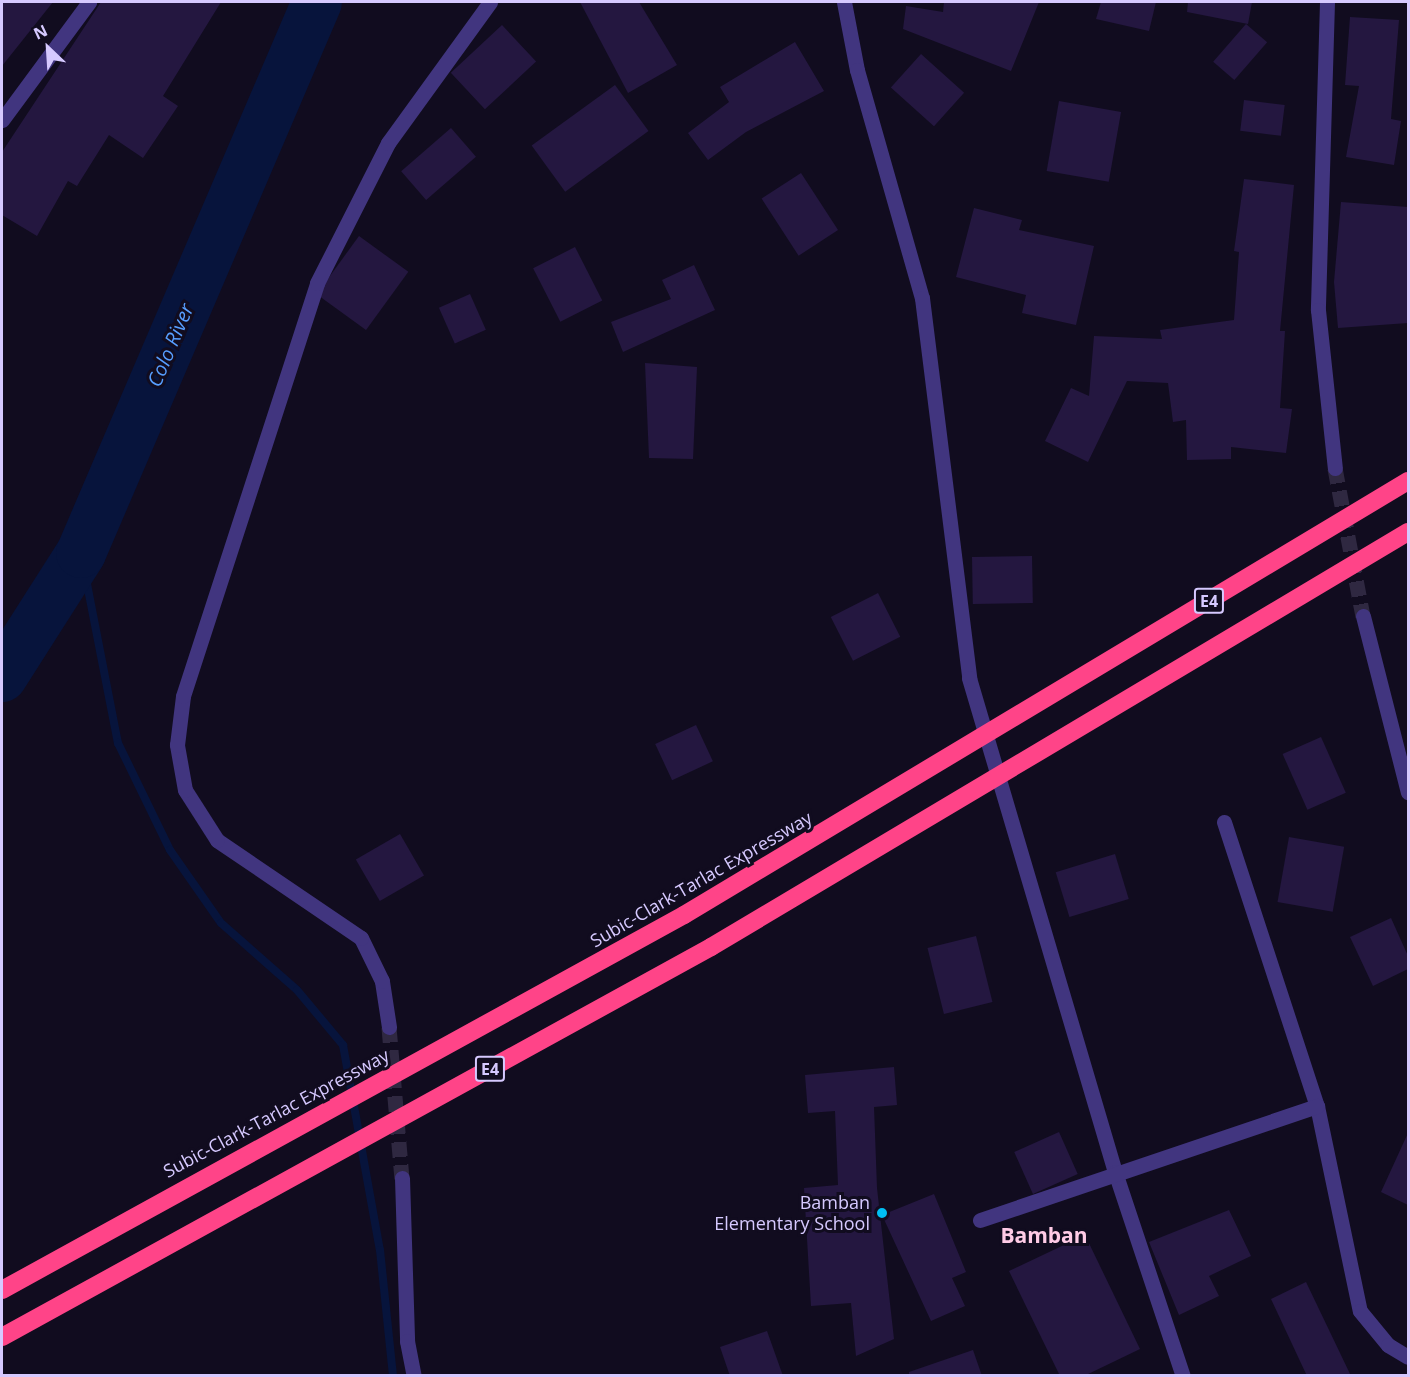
<!DOCTYPE html>
<html>
<head>
<meta charset="utf-8">
<style>
	body { margin:0 }
	#map { position:relative; width:1410px; height:1377px; overflow:hidden; background:#110c1f; font-family:"Open Sans",sans-serif }
	div>[style] { position:absolute }
	.stream>* { height:8px; margin:-4px; padding:0 4px; transform-origin:4px; border-radius:4px; background:#07143c }
	.river>* { height:50px; margin:-25px; padding:0 25px; transform-origin:25px; border-radius:25px; background:#07143c }
	.building>* { inset:0; background:#241740; transform-origin:0 0 }
	.minor-tunnel>* { height:15px; margin-top:-7.5px; transform-origin:0; background:repeating-linear-gradient(90deg,#2f2841 0 15px,transparent 0 23px) }
	.tertiary-tunnel>* { height:15px; margin-top:-7.5px; transform-origin:0; background:repeating-linear-gradient(90deg,#2f2841 0 15px,transparent 0 23px) }
	.minor>* { height:15px; margin:-7.5px; padding:0 7.5px; transform-origin:7.5px; border-radius:7.5px; background:#41357f }
	.tertiary>* { height:15px; margin:-7.5px; padding:0 7.5px; transform-origin:7.5px; border-radius:7.5px; background:#41357f }
	.motorway>* { height:18px; margin:-9px; padding:0 9px; transform-origin:9px; border-radius:9px; background:#f48 }
	.dots>* { width:16px; height:16px; translate:-50% -50%; box-sizing:border-box; border:3px solid #110c1f; border-radius:50% }
	span { translate:-50% -50%; white-space:nowrap; text-align:center; line-height:1.15; -webkit-text-stroke:6px #110c1f; paint-order:stroke }
	.shield-label span { padding:2px 4px; background:#110c1f; border:2px solid; border-radius:4px; -webkit-text-stroke-width:0 }
	.shield-label { font-size:16px; color:#d6c9ff; font-weight:700 }
	.street-label { font-size:18px; color:#d6c9ff }
	.poi-label { font-size:18px; color:#d6c9ff }
	.right { translate:-100% -50%; text-align:right }
	.water-label { font-size:20px; color:#579eff; font-style:italic }
	.quarter-label { font-size:21px; color:#ffcbe6; font-weight:700 }
	.frame { position:absolute; inset:0; border:3px solid #d6c9ff; pointer-events:none }
	.north { position:absolute; left:18px; top:18px; width:60px; height:60px; -webkit-text-stroke:4px #110c1f; paint-order:stroke; rotate:335deg; font-size:16px; font-weight:700; line-height:24px; text-align:center; color:#d6c9ff }
	.north::after { content:''; display:block; margin:auto; width:21px; height:27px; background:#d6c9ff; clip-path:polygon(50% 0,100% 100%,50% 72%,0 100%) }
</style>
</head>
<body>
<div id="map">
	<div class="stream">
		<i style="left:81px;top:553px;width:194px;rotate:79deg"></i>
		<i style="left:118px;top:743px;width:119px;rotate:64.1deg"></i>
		<i style="left:170px;top:850px;width:89px;rotate:55.1deg"></i>
		<i style="left:221px;top:923px;width:101px;rotate:41.4deg"></i>
		<i style="left:297px;top:990px;width:72px;rotate:50.1deg"></i>
		<i style="left:343px;top:1045px;width:208px;rotate:79.8deg"></i>
		<i style="left:380px;top:1250px;width:127px;rotate:84.1deg"></i>
	</div>
	<div class="river">
		<i style="left:2px;top:677px;width:147px;rotate:-57.5deg"></i>
		<i style="left:81px;top:553px;width:599px;rotate:-66.81deg"></i>
	</div>
	<div class="building">
		<i style="clip-path:polygon(2px 2px,53px 2px,2px 66px)"></i>
		<i style="clip-path:polygon(101px 2px,221px 2px,163px 96px,178px 106px,143px 158px,109px 135px,77px 186px,68px 181px,37px 236px,2px 215px,2px 152px)"></i>
		<i style="clip-path:polygon(580px 2px,639px 2px,677px 65px,628px 93px)"></i>
		<i style="clip-path:polygon(944px 2px,1039px 2px,1011px 71px,903px 29px,906px 6px,943px 12px)"></i>
		<i style="clip-path:polygon(1101px 2px,1156px 2px,1149px 31px,1096px 19px)"></i>
		<i style="clip-path:polygon(1188px 2px,1252px 2px,1248px 24px,1187px 12px)"></i>
		<i style="clip-path:polygon(1350px 17px,1399px 20px,1391px 119px,1401px 121px,1394px 165px,1346px 157px,1359px 86px,1345px 85px)"></i>
		<i style="left:1246px;top:24px;width:28px;height:50px;rotate:41deg"></i>
		<i style="left:502px;top:25px;width:50px;height:70px;rotate:47deg"></i>
		<i style="clip-path:polygon(795px 42px,824px 91px,746px 132px,708px 160px,688px 133px,729px 102px,720px 87px)"></i>
		<i style="left:921px;top:54px;width:58px;height:45px;rotate:42deg"></i>
		<i style="left:615px;top:85px;width:57px;height:103px;rotate:54deg"></i>
		<i style="left:1244px;top:100px;width:41px;height:31px;rotate:7deg"></i>
		<i style="left:1059px;top:101px;width:63px;height:71px;rotate:10deg"></i>
		<i style="left:451px;top:128px;width:38px;height:66px;rotate:49deg"></i>
		<i style="left:801px;top:173px;width:68px;height:47px;rotate:57deg"></i>
		<i style="clip-path:polygon(1244px 179px,1294px 185px,1280px 331px,1285px 331px,1280px 408px,1292px 409px,1286px 453px,1231px 447px,1231px 459px,1187px 460px,1186px 420px,1173px 422px,1168px 383px,1127px 381px,1088px 462px,1045px 441px,1071px 388px,1089px 396px,1094px 336px,1162px 339px,1160px 330px,1234px 320px,1239px 252px,1234px 251px)"></i>
		<i style="clip-path:polygon(1341px 202px,1408px 207px,1408px 323px,1338px 328px,1334px 282px)"></i>
		<i style="clip-path:polygon(974px 208px,1022px 220px,1019px 230px,1094px 246px,1076px 325px,1022px 313px,1026px 295px,956px 277px)"></i>
		<i style="left:359px;top:236px;width:61px;height:72px;rotate:36deg"></i>
		<i style="left:575px;top:247px;width:60px;height:47px;rotate:63deg"></i>
		<i style="clip-path:polygon(694px 265px,715px 310px,623px 352px,611px 322px,671px 299px,662px 280px)"></i>
		<i style="left:470px;top:294px;width:39px;height:34px;rotate:66deg"></i>
		<i style="clip-path:polygon(645px 363px,697px 367px,693px 459px,649px 458px)"></i>
		<i style="left:1032px;top:556px;width:47px;height:60px;rotate:89deg"></i>
		<i style="left:878px;top:593px;width:49px;height:53px;rotate:63deg"></i>
		<i style="left:696px;top:725px;width:40px;height:45px;rotate:65deg"></i>
		<i style="left:1321px;top:737px;width:61px;height:42px;rotate:66deg"></i>
		<i style="left:400px;top:834px;width:48px;height:51px;rotate:60deg"></i>
		<i style="left:1289px;top:837px;width:56px;height:66px;rotate:10deg"></i>
		<i style="left:1115px;top:854px;width:47px;height:62px;rotate:73deg"></i>
		<i style="clip-path:polygon(1391px 918px,1408px 956px,1408px 969px,1373px 986px,1350px 937px)"></i>
		<i style="left:976px;top:936px;width:68px;height:50px;rotate:76deg"></i>
		<i style="clip-path:polygon(894px 1067px,897px 1105px,874px 1107px,877px 1188px,894px 1339px,856px 1356px,851px 1303px,811px 1306px,804px 1188px,838px 1185px,835px 1111px,808px 1113px,805px 1075px)"></i>
		<i style="left:1059px;top:1132px;width:46px;height:49px;rotate:66deg"></i>
		<i style="clip-path:polygon(1408px 1133px,1408px 1205px,1381px 1192px)"></i>
		<i style="clip-path:polygon(934px 1194px,966px 1272px,952px 1278px,965px 1306px,931px 1321px,882px 1215px)"></i>
		<i style="clip-path:polygon(1229px 1210px,1251px 1256px,1209px 1276px,1219px 1296px,1179px 1315px,1149px 1242px)"></i>
		<i style="clip-path:polygon(1085px 1235px,1140px 1349px,1084px 1376px,1060px 1376px,1009px 1271px)"></i>
		<i style="clip-path:polygon(1306px 1282px,1351px 1376px,1307px 1376px,1271px 1299px)"></i>
		<i style="clip-path:polygon(767px 1331px,783px 1376px,730px 1376px,720px 1347px)"></i>
		<i style="clip-path:polygon(973px 1350px,982px 1376px,909px 1376px,909px 1372px)"></i>
	</div>
	<div class="minor-tunnel">
		<i style="left:1335px;top:468px;width:151px;rotate:79.3deg"></i>
	</div>
	<div class="tertiary-tunnel">
		<i style="left:389px;top:1027px;width:152px;rotate:85.1deg"></i>
	</div>
	<div class="minor">
		<i style="left:844px;top:2px;width:69px;rotate:79.2deg"></i>
		<i style="left:857px;top:70px;width:237px;rotate:74.1deg"></i>
		<i style="left:922px;top:298px;width:383px;rotate:82.9deg"></i>
		<i style="left:969px;top:678px;width:515px;rotate:73.54deg"></i>
		<i style="left:1115px;top:1172px;width:215px;rotate:71.6deg"></i>
		<i style="left:1327px;top:2px;width:308px;rotate:91.7deg"></i>
		<i style="left:1318px;top:310px;width:159px;rotate:83.9deg"></i>
		<i style="left:2px;top:120px;width:147px;rotate:-53.6deg"></i>
		<i style="left:1363px;top:616px;width:182px;rotate:75.7deg"></i>
		<i style="left:1224px;top:822px;width:299px;rotate:71.9deg"></i>
		<i style="left:1317px;top:1106px;width:209px;rotate:78.2deg"></i>
		<i style="left:1360px;top:1311px;width:44px;rotate:50.5deg"></i>
		<i style="left:1388px;top:1345px;width:23px;rotate:31deg"></i>
		<i style="left:980px;top:1220px;width:356px;rotate:-18.7deg"></i>
	</div>
	<div class="tertiary">
		<i style="left:389px;top:1027px;width:47px;rotate:-98.7deg"></i>
		<i style="left:382px;top:981px;width:48px;rotate:-116deg"></i>
		<i style="left:361px;top:938px;width:174px;rotate:-145.8deg"></i>
		<i style="left:217px;top:840px;width:59px;rotate:-122.6deg"></i>
		<i style="left:185px;top:790px;width:46px;rotate:-100.1deg"></i>
		<i style="left:177px;top:745px;width:49px;rotate:-83deg"></i>
		<i style="left:183px;top:696px;width:434px;rotate:-72deg"></i>
		<i style="left:317px;top:283px;width:157px;rotate:-63.1deg"></i>
		<i style="left:388px;top:143px;width:174px;rotate:-54.1deg"></i>
		<i style="left:402px;top:1178px;width:163px;rotate:88.2deg"></i>
		<i style="left:407px;top:1341px;width:36px;rotate:79deg"></i>
	</div>
	<div class="motorway">
		<i style="left:2px;top:1290px;width:778px;rotate:-28.8deg"></i>
		<i style="left:684px;top:915px;width:844px;rotate:-30.94deg"></i>
		<i style="left:2px;top:1337px;width:809px;rotate:-28.81deg"></i>
		<i style="left:711px;top:947px;width:811px;rotate:-30.77deg"></i>
	</div>
	<div class="dots">
		<i style="left:882px;top:1213px;background:#00bff4"></i>
	</div>
	<div class="shield-label">
		<span style="left:1209px;top:601px">E4</span>
		<span style="left:490px;top:1069px">E4</span>
	</div>
	<div class="street-label">
		<span style="left:701px;top:879px;rotate:-30deg">Subic-Clark-Tarlac Expressway</span>
		<span style="left:276px;top:1113px;rotate:-28deg">Subic-Clark-Tarlac Expressway</span>
	</div>
	<div class="poi-label">
		<span class="right" style="left:870px;top:1213px">Bamban<br>Elementary School</span>
	</div>
	<div class="water-label">
		<span style="left:170px;top:345px;rotate:-67deg">Colo River</span>
	</div>
	<div class="quarter-label">
		<span style="left:1044px;top:1235px">Bamban</span>
	</div>
	<div class="frame"></div>
	<div class="north">N</div>
</div>
</body>
</html>
